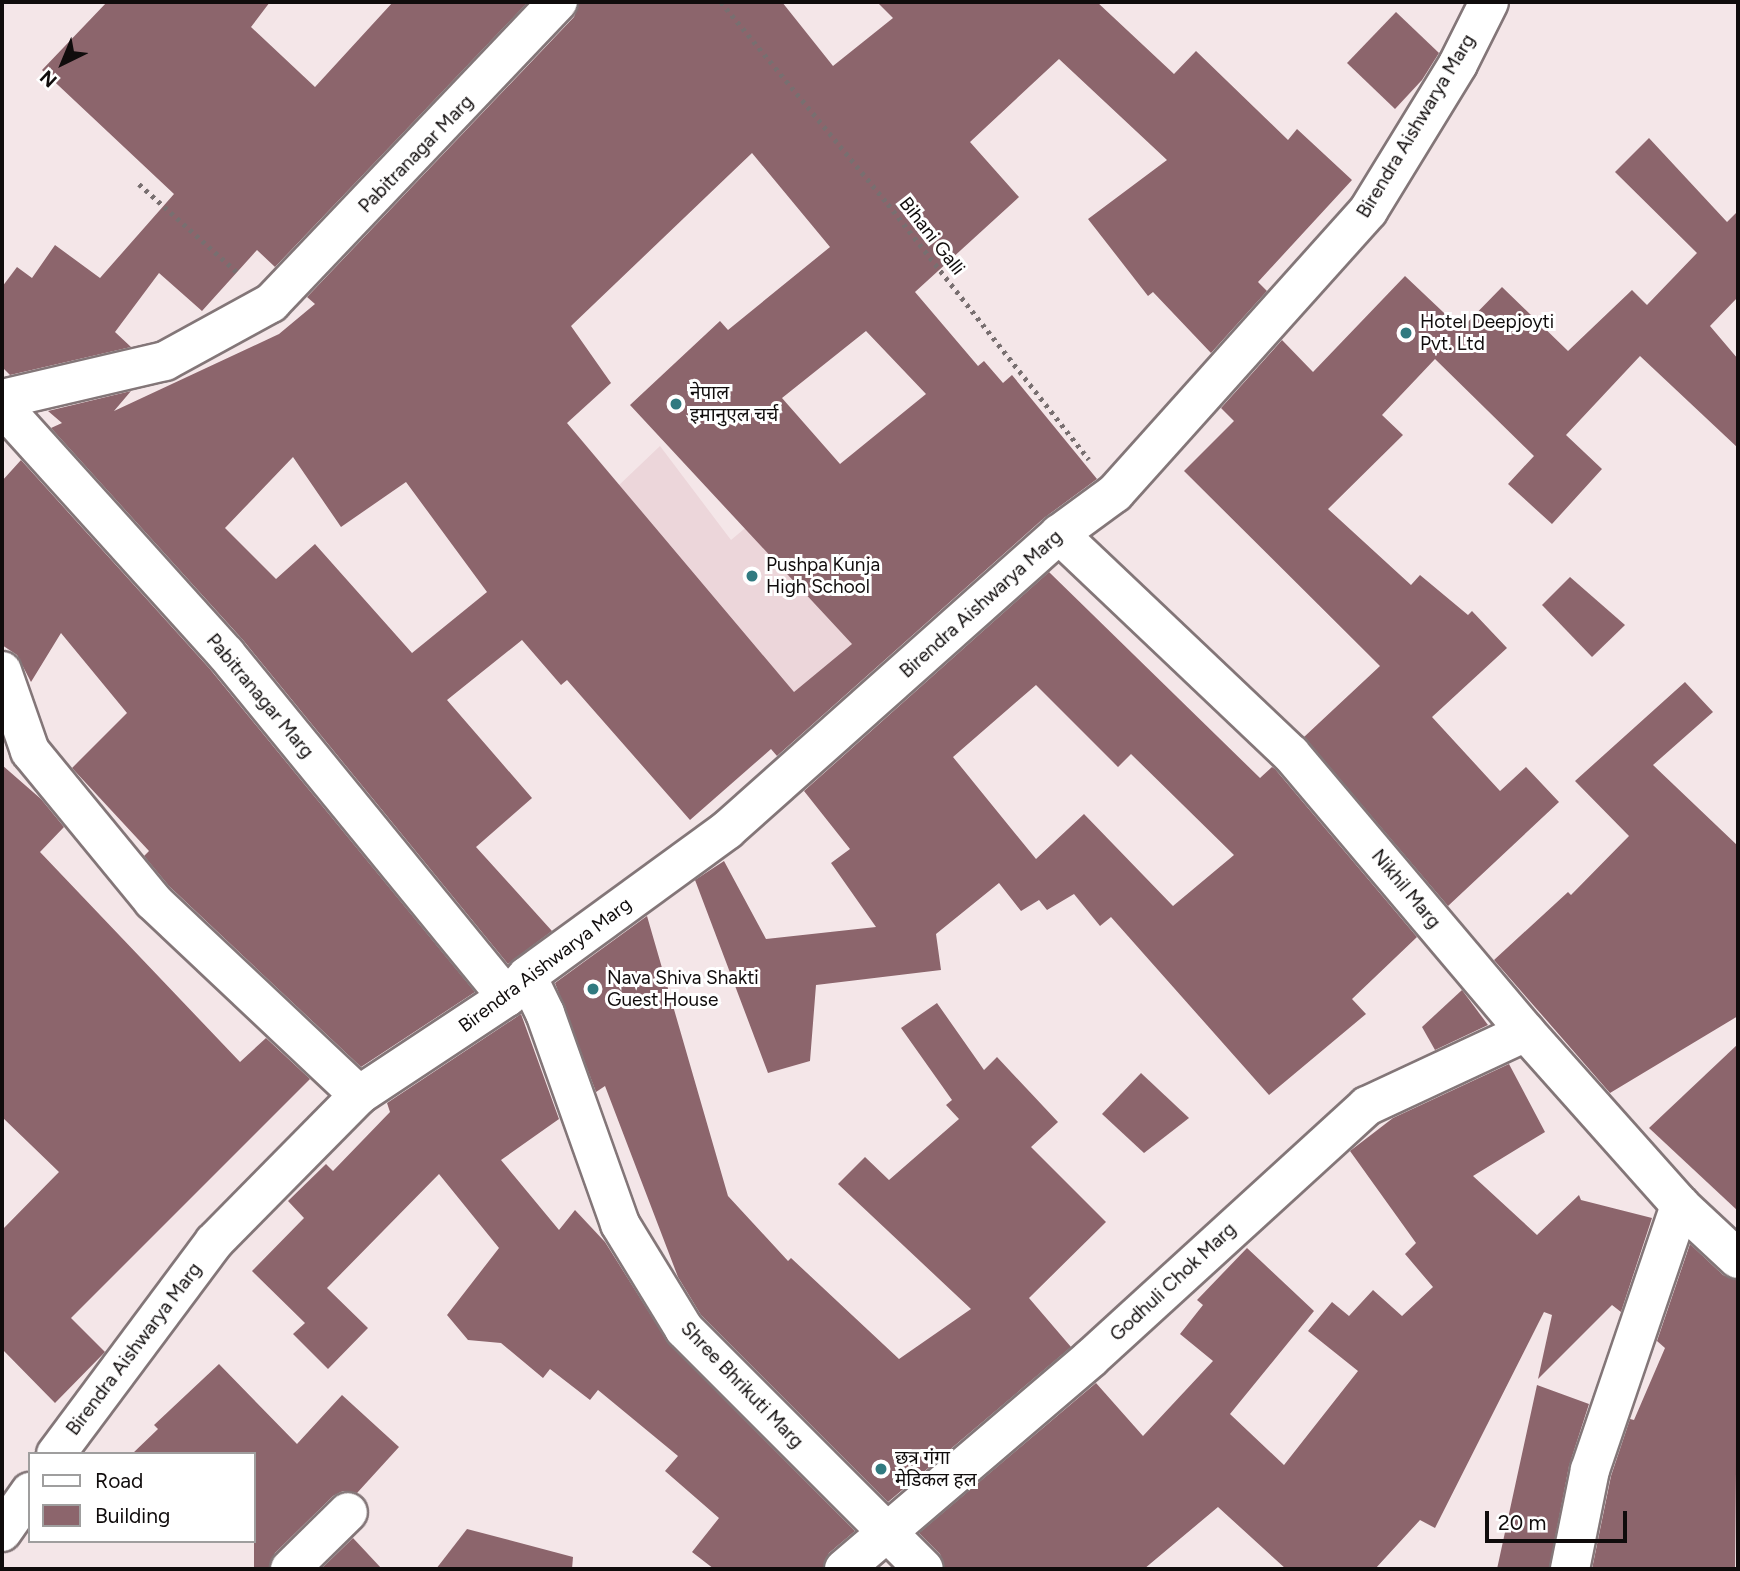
<!DOCTYPE html>
<html>
<head>
<meta charset="utf-8">
<style>
	body { margin:0 }
	#map { position:relative; width:1740px; height:1571px; overflow:hidden; background:#f4e6e8; font-family:Figtree,"Noto Sans Devanagari",sans-serif }
	div>[style] { position:absolute }
	.built>* { inset:0; background:#ecd6da }
	.building>* { inset:0; background:#8c656c }
	.path>* { height:4.5px; margin-top:-2.25px; transform-origin:0; background:repeating-linear-gradient(90deg,#786f70 0 3.5px,transparent 0 8.5px) }
	.roads { filter:drop-shadow(2px 0 #837678) drop-shadow(-2px 0 #837678) drop-shadow(0 2px #837678) drop-shadow(0 -2px #837678) }
	.minor>* { height:38px; margin:-19px; padding:0 19px; transform-origin:19px; border-radius:19px; background:#fff }
	.dots>* { width:19px; height:19px; translate:-50% -50%; box-sizing:border-box; border:4px solid #fff; border-radius:50% }
	span { translate:-50% -50%; white-space:nowrap; text-align:center; line-height:1.15; -webkit-text-stroke:6px #fff; paint-order:stroke }
	.street-label { font-size:19px; color:#100c0c }
	.poi-label { font-size:19px; color:#100c0c }
	.left { translate:0 -50%; text-align:left }
	.frame { position:absolute; inset:0; border:4px solid #100c0c; pointer-events:none }
	.legend { position:absolute; left:28px; top:1452px; width:228px; height:91px; box-sizing:border-box; background:#fff; border:2px solid #9f9e9e; margin:0; padding:9px 12px; list-style:none; font-size:21px; color:#100c0c }
	.legend li { display:flex; align-items:center; gap:14px; height:35px }
	.legend b { width:35px; border:2px solid #9f9e9e }
	.north { position:absolute; left:28px; top:28px; width:70px; height:70px; -webkit-text-stroke:5px #fff; paint-order:stroke; rotate:223deg; font-size:19px; font-weight:700; line-height:28px; text-align:center; color:#100c0c }
	.north::after { content:''; display:block; margin:auto; width:24px; height:32px; background:#100c0c; clip-path:polygon(50% 0,100% 100%,50% 72%,0 100%) }
	.scale { position:absolute; left:1485px; top:1511px; width:142px; height:32px; box-sizing:border-box; border:4px solid #100c0c; border-top:0; padding-left:9px; font-size:21px; line-height:24px; white-space:nowrap; color:#100c0c; -webkit-text-stroke:5px #fff; paint-order:stroke }
</style>
</head>
<body>
<div id="map">
	<div class="built">
		<i style="clip-path:polygon(660px 446px,731px 540px,808px 475px,915px 612px,758px 756px,596px 507px)"></i>
	</div>
	<div class="building">
		<i style="clip-path:polygon(107px 2px,270px 2px,251px 27px,315px 87px,393px 2px,528px 2px,275px 267px,257px 250px,202px 311px,159px 273px,115px 332px,131px 347px,10px 375px,2px 367px,2px 287px,17px 267px,32px 278px,55px 245px,100px 278px,174px 194px,42px 70px)"></i>
		<i style="clip-path:polygon(evenodd,579px 2px,782px 2px,833px 66px,893px 18px,877px 2px,1097px 2px,1174px 74px,1196px 51px,1288px 140px,1297px 129px,1352px 180px,1258px 282px,1267px 291px,1211px 353px,1153px 292px,1148px 296px,1088px 219px,1167px 160px,1059px 59px,970px 142px,1019px 197px,915px 292px,978px 366px,984px 361px,1003px 383px,1012px 375px,1097px 479px,1044px 518px,777px 756px,771px 749px,690px 820px,567px 680px,561px 685px,522px 640px,447px 700px,532px 798px,476px 847px,552px 931px,508px 964px,243px 640px,51px 428px,62px 423px,48px 411px,131px 391px,114px 411px,279px 334px,315px 304px,307px 297px,574px 17px,579px 2px,752px 153px,830px 247px,728px 330px,720px 321px,630px 405px,852px 644px,794px 692px,567px 423px,611px 383px,571px 326px,752px 153px,579px 2px,866px 331px,926px 394px,840px 464px,782px 398px,866px 331px,579px 2px,293px 457px,341px 527px,406px 482px,487px 592px,412px 653px,315px 544px,276px 579px,225px 528px,293px 457px)"></i>
		<i style="clip-path:polygon(1396px 12px,1439px 53px,1422px 80px,1395px 109px,1347px 63px)"></i>
		<i style="clip-path:polygon(1649px 138px,1727px 222px,1738px 211px,1738px 297px,1710px 326px,1738px 359px,1738px 448px,1640px 356px,1566px 435px,1602px 469px,1552px 524px,1508px 484px,1534px 456px,1435px 359px,1382px 415px,1403px 435px,1328px 509px,1411px 585px,1420px 575px,1468px 615px,1472px 611px,1507px 648px,1432px 717px,1500px 791px,1526px 767px,1559px 802px,1448px 906px,1304px 737px,1380px 666px,1184px 471px,1234px 421px,1221px 408px,1282px 340px,1313px 372px,1405px 276px,1461px 329px,1502px 287px,1568px 351px,1632px 290px,1647px 305px,1697px 253px,1615px 172px)"></i>
		<i style="clip-path:polygon(21px 460px,209px 668px,475px 992px,361px 1067px,169px 886px,144px 856px,149px 851px,72px 768px,127px 713px,61px 633px,31px 682px,17px 655px,2px 645px,2px 481px)"></i>
		<i style="clip-path:polygon(evenodd,1049px 572px,1260px 778px,1272px 767px,1275px 769px,1417px 937px,1352px 999px,1366px 1014px,1269px 1095px,1111px 917px,1100px 926px,1074px 894px,1047px 910px,1039px 900px,1021px 911px,999px 883px,936px 934px,941px 970px,816px 985px,810px 1061px,768px 1073px,695px 880px,724px 861px,766px 939px,876px 927px,831px 863px,850px 849px,804px 791px,1049px 572px,1036px 685px,1118px 767px,1131px 754px,1234px 855px,1173px 906px,1084px 814px,1036px 859px,953px 757px,1036px 685px)"></i>
		<i style="clip-path:polygon(1570px 577px,1625px 625px,1592px 657px,1542px 605px)"></i>
		<i style="clip-path:polygon(1685px 682px,1713px 712px,1653px 765px,1738px 846px,1738px 1016px,1610px 1093px,1494px 960px,1568px 892px,1571px 895px,1629px 836px,1575px 781px)"></i>
		<i style="clip-path:polygon(2px 765px,41px 799px,64px 827px,40px 852px,240px 1062px,266px 1038px,310px 1079px,71px 1318px,105px 1352px,55px 1403px,2px 1349px,2px 1230px,59px 1172px,2px 1117px)"></i>
		<i style="clip-path:polygon(647px 916px,728px 1196px,788px 1261px,791px 1258px,899px 1359px,971px 1309px,838px 1184px,865px 1157px,889px 1180px,959px 1119px,946px 1105px,952px 1100px,901px 1028px,937px 1003px,984px 1070px,997px 1057px,1058px 1122px,1031px 1147px,1106px 1222px,1029px 1298px,1071px 1347px,888px 1502px,701px 1315px,678px 1277px,605px 1086px,596px 1092px,555px 983px)"></i>
		<i style="clip-path:polygon(1462px 990px,1488px 1025px,1435px 1050px,1422px 1027px)"></i>
		<i style="clip-path:polygon(521px 1014px,559px 1119px,501px 1160px,559px 1230px,575px 1210px,605px 1242px,669px 1344px,855px 1531px,829px 1553px,823px 1569px,714px 1569px,692px 1552px,719px 1518px,665px 1471px,678px 1456px,598px 1390px,590px 1400px,550px 1369px,543px 1378px,501px 1343px,468px 1340px,447px 1315px,499px 1248px,439px 1174px,327px 1288px,368px 1328px,328px 1369px,293px 1334px,305px 1323px,252px 1271px,304px 1218px,288px 1201px,326px 1164px,333px 1171px,390px 1112px,387px 1103px)"></i>
		<i style="clip-path:polygon(1738px 1044px,1738px 1211px,1649px 1128px)"></i>
		<i style="clip-path:polygon(1509px 1064px,1545px 1132px,1473px 1176px,1537px 1235px,1579px 1195px,1581px 1200px,1652px 1218px,1621px 1312px,1612px 1305px,1538px 1379px,1552px 1315px,1544px 1312px,1435px 1528px,1420px 1520px,1375px 1569px,1286px 1569px,1218px 1507px,1144px 1569px,945px 1569px,940px 1554px,919px 1533px,1096px 1383px,1143px 1436px,1213px 1361px,1180px 1334px,1203px 1305px,1197px 1300px,1247px 1248px,1314px 1311px,1230px 1414px,1284px 1465px,1358px 1371px,1308px 1331px,1332px 1302px,1349px 1316px,1373px 1290px,1402px 1316px,1433px 1287px,1405px 1254px,1416px 1243px,1350px 1151px,1393px 1118px)"></i>
		<i style="clip-path:polygon(1141px 1073px,1189px 1118px,1144px 1153px,1102px 1114px)"></i>
		<i style="clip-path:polygon(1690px 1244px,1723px 1275px,1738px 1280px,1735px 1569px,1592px 1569px,1611px 1476px,1630px 1419px,1634px 1420px,1665px 1348px,1657px 1341px)"></i>
		<i style="clip-path:polygon(219px 1364px,297px 1444px,342px 1395px,399px 1447px,357px 1493px,343px 1491px,333px 1496px,275px 1553px,269px 1569px,254px 1569px,254px 1454px,132px 1454px,158px 1429px,154px 1425px)"></i>
		<i style="clip-path:polygon(1537px 1385px,1589px 1404px,1569px 1466px,1549px 1569px,1497px 1569px)"></i>
		<i style="clip-path:polygon(467px 1529px,573px 1557px,572px 1569px,436px 1569px)"></i>
		<i style="clip-path:polygon(353px 1538px,382px 1569px,321px 1569px)"></i>
	</div>
	<div class="path">
		<i style="left:721px;top:2px;width:262px;rotate:50.4deg"></i>
		<i style="left:888px;top:204px;width:325px;rotate:51.8deg"></i>
		<i style="left:139px;top:184px;width:132px;rotate:41.9deg"></i>
	</div>
	<div class="roads">
		<div class="minor">
			<i style="left:2px;top:399px;width:167px;rotate:-13.1deg"></i>
			<i style="left:165px;top:361px;width:121px;rotate:-28.7deg"></i>
			<i style="left:271px;top:303px;width:416px;rotate:-46.4deg"></i>
			<i style="left:2px;top:406px;width:334px;rotate:47.9deg"></i>
			<i style="left:226px;top:654px;width:443px;rotate:50.7deg"></i>
			<i style="left:1059px;top:534px;width:320px;rotate:43.5deg"></i>
			<i style="left:1291px;top:754px;width:364px;rotate:49.8deg"></i>
			<i style="left:1526px;top:1032px;width:232px;rotate:48.3deg"></i>
			<i style="left:1680px;top:1205px;width:79px;rotate:43deg"></i>
			<i style="left:2px;top:671px;width:85px;rotate:70.7deg"></i>
			<i style="left:30px;top:751px;width:194px;rotate:50.6deg"></i>
			<i style="left:153px;top:901px;width:283px;rotate:43.3deg"></i>
			<i style="left:527px;top:976px;width:41px;rotate:64.1deg"></i>
			<i style="left:545px;top:1013px;width:224px;rotate:70.4deg"></i>
			<i style="left:620px;top:1224px;width:123px;rotate:58.6deg"></i>
			<i style="left:684px;top:1329px;width:339px;rotate:45deg"></i>
			<i style="left:56px;top:1454px;width:264px;rotate:-53.3deg"></i>
			<i style="left:214px;top:1242px;width:206px;rotate:-45.4deg"></i>
			<i style="left:359px;top:1095px;width:178px;rotate:-33.5deg"></i>
			<i style="left:507px;top:997px;width:29px;rotate:-46deg"></i>
			<i style="left:527px;top:976px;width:248px;rotate:-36.1deg"></i>
			<i style="left:727px;top:830px;width:445px;rotate:-41.7deg"></i>
			<i style="left:1059px;top:534px;width:69px;rotate:-36.2deg"></i>
			<i style="left:1115px;top:493px;width:379px;rotate:-48.1deg"></i>
			<i style="left:1368px;top:211px;width:172px;rotate:-58.5deg"></i>
			<i style="left:1458px;top:64px;width:69px;rotate:-63.4deg"></i>
			<i style="left:2px;top:1532px;width:49px;rotate:-55deg"></i>
			<i style="left:290px;top:1569px;width:81px;rotate:-44.5deg"></i>
			<i style="left:844px;top:1569px;width:325px;rotate:-40.5deg"></i>
			<i style="left:1091px;top:1358px;width:374px;rotate:-42.4deg"></i>
			<i style="left:1367px;top:1106px;width:175px;rotate:-25deg"></i>
			<i style="left:1570px;top:1569px;width:101px;rotate:-78.6deg"></i>
			<i style="left:1590px;top:1470px;width:280px;rotate:-71.2deg"></i>
		</div>
	</div>
	<div class="dots">
		<i style="left:1406px;top:333px;background:#317a80"></i>
		<i style="left:676px;top:404px;background:#317a80"></i>
		<i style="left:752px;top:576px;background:#317a80"></i>
		<i style="left:593px;top:989px;background:#317a80"></i>
		<i style="left:881px;top:1469px;background:#317a80"></i>
	</div>
	<div class="street-label">
		<span style="left:1416px;top:126px;rotate:-59deg">Birendra Aishwarya Marg</span>
		<span style="left:416px;top:154px;rotate:-46deg">Pabitranagar Marg</span>
		<span style="left:932px;top:236px;rotate:52deg">Bihani Galli</span>
		<span style="left:981px;top:604px;rotate:-42deg">Birendra Aishwarya Marg</span>
		<span style="left:260px;top:696px;rotate:50deg">Pabitranagar Marg</span>
		<span style="left:1406px;top:889px;rotate:50deg">Nikhil Marg</span>
		<span style="left:545px;top:965px;rotate:-37deg">Birendra Aishwarya Marg</span>
		<span style="left:1173px;top:1282px;rotate:-43deg">Godhuli Chok Marg</span>
		<span style="left:134px;top:1349px;rotate:-53deg">Birendra Aishwarya Marg</span>
		<span style="left:742px;top:1385px;rotate:46deg">Shree Bhrikuti Marg</span>
	</div>
	<div class="poi-label">
		<span class="left" style="left:1420px;top:333px">Hotel Deepjoyti<br>Pvt. Ltd</span>
		<span class="left" style="left:690px;top:404px">नेपाल<br>इमानुएल चर्च</span>
		<span class="left" style="left:766px;top:576px">Pushpa Kunja<br>High School</span>
		<span class="left" style="left:607px;top:989px">Nava Shiva Shakti<br>Guest House</span>
		<span class="left" style="left:895px;top:1469px">छत्र गंगा<br>मेडिकल हल</span>
	</div>
	<div class="frame"></div>
	<ul class="legend">
	<li><b style="height:9px;background:#fff"></b>Road</li>
	<li><b style="height:19px;background:#8c656c"></b>Building</li>
	</ul>
	<div class="north">N</div>
	<div class="scale">20 m</div>
</div>
</body>
</html>
